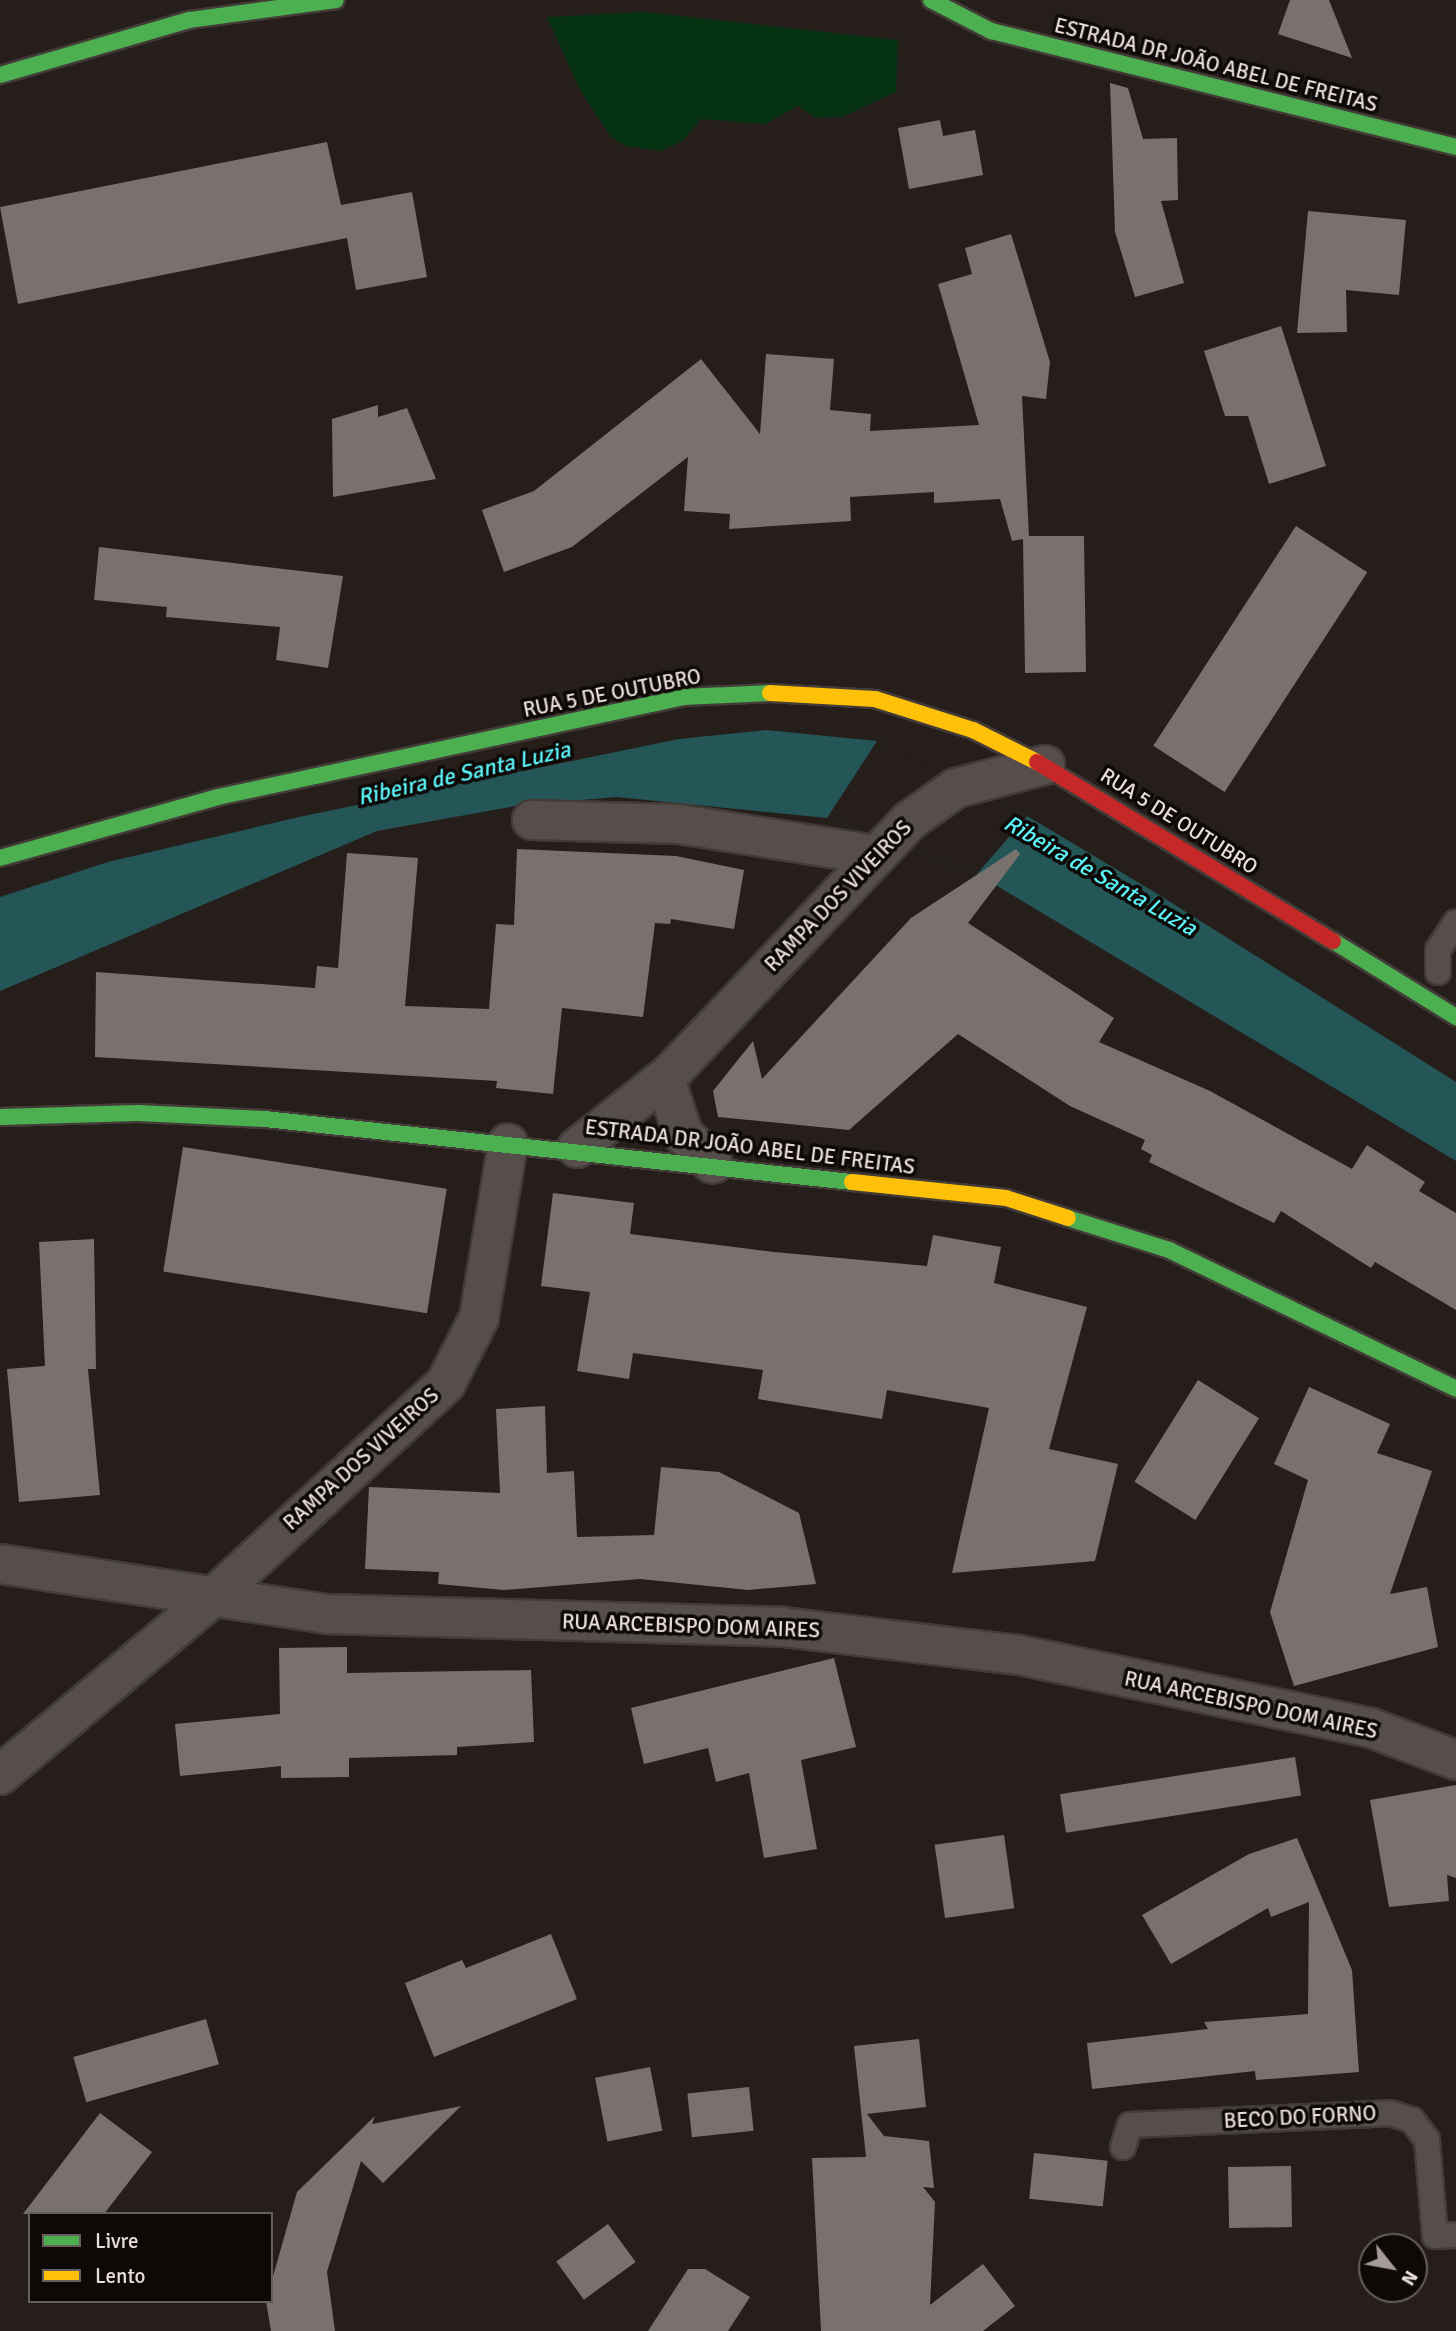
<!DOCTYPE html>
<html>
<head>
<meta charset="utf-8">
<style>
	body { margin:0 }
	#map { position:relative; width:1456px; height:2331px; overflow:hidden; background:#261e1a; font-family:Signika,sans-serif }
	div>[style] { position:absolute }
	.green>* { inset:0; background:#053212 }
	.water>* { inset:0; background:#245658 }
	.pier>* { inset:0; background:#261e1a }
	.building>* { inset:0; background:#78716e; transform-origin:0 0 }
	.roads { filter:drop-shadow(2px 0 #423b38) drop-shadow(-2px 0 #423b38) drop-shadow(0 2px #423b38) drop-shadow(0 -2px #423b38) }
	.lane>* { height:24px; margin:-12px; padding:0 12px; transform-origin:12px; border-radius:12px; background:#564e4b }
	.street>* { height:38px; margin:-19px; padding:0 19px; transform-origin:19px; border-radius:19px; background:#564e4b }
	.fast>* { height:16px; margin:-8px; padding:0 8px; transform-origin:8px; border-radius:8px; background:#4caf50 }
	.slow>* { height:16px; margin:-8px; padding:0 8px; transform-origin:8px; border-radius:8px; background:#ffc107 }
	.jam>* { height:16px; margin:-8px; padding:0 8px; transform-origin:8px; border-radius:8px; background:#c62828 }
	span { translate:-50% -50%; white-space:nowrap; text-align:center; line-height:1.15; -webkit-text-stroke:7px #0e0806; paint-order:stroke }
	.street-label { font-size:21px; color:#e9dfda }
	.water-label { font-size:23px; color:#5af3f8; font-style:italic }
	.legend { position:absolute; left:28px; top:2212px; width:245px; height:91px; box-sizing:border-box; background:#0e0806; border:2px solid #665e5b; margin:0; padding:9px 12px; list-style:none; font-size:21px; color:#e9dfda }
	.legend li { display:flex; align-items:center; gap:14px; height:35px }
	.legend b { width:35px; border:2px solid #665e5b }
	.north { position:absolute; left:1358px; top:2233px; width:70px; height:70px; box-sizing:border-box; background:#0e0806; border:2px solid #665e5b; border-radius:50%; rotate:121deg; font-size:19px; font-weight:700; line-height:28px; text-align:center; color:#e9dfda }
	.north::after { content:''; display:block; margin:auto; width:24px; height:32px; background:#a59b97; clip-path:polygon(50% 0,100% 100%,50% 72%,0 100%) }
</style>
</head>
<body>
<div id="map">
	<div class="green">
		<i style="clip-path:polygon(645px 12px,898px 40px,896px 92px,842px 117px,816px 118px,798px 106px,765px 124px,701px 119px,683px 141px,660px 151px,626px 146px,611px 137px,580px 90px,547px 17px)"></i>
	</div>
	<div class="water">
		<i style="clip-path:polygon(766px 730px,877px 741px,1027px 816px,1156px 893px,1456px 1082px,1456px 1161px,977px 874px,827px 818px,617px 797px,521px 805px,377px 831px,0 991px,0 897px,108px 862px,299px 817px,679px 739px)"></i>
	</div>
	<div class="pier">
		<i style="clip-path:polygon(877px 741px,919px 760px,1027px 816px,977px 874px,827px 818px)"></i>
	</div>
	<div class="building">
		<i style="clip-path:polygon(1290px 0,1329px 0,1352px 58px,1278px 34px)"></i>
		<i style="clip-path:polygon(1110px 83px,1128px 88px,1143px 139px,1177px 138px,1178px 200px,1161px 201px,1184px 283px,1135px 297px,1115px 232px)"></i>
		<i style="clip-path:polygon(940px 120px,943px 136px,975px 130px,983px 175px,909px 189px,898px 128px)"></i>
		<i style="clip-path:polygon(327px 142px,341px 205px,412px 192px,427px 277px,356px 290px,347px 238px,18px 304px,0 207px)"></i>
		<i style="clip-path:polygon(1308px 211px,1406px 220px,1399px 295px,1346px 290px,1347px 332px,1297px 333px)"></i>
		<i style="clip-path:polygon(1011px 234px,1050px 362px,1046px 399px,1022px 396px,1029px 536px,1084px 536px,1086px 672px,1025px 673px,1023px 539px,1012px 541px,1000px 499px,934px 503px,934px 492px,850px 497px,851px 521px,729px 529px,730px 514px,684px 511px,688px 457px,572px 547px,504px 572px,482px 510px,534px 491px,701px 359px,760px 434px,766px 354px,834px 359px,830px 410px,871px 414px,870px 431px,979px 425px,938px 284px,972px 274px,965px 248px)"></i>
		<i style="clip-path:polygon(1281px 326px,1326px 466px,1269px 484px,1248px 416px,1225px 416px,1204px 351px)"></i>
		<i style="clip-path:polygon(378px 405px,378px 417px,407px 408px,436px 479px,333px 497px,332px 419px)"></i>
		<i style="left:1296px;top:526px;width:85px;height:262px;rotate:33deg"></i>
		<i style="clip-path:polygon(99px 547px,343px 576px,328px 668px,276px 660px,280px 627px,166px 617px,167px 607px,94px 600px)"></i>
		<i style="clip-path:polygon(517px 849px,676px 856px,744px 870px,734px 929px,671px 919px,670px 924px,655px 923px,643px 1017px,562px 1008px,553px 1094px,496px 1088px,497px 1081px,95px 1057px,96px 972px,315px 988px,317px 966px,338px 968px,347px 853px,418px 858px,405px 1006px,489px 1009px,496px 924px,514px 925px)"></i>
		<i style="clip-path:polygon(1016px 849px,1020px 854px,968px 923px,1114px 1018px,1099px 1042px,1210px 1091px,1352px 1169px,1367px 1145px,1425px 1182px,1419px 1191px,1456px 1213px,1456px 1310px,1375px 1262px,1371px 1268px,1281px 1211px,1274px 1223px,1149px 1162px,1152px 1155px,1141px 1149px,1145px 1140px,1070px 1106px,958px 1034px,849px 1130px,718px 1117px,713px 1091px,753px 1041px,762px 1079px,911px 918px)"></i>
		<i style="left:183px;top:1147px;width:267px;height:126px;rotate:9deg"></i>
		<i style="clip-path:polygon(553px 1193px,634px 1203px,630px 1234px,774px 1252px,927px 1266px,933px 1235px,1001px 1247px,994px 1283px,1087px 1307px,1049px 1449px,1118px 1464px,1095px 1561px,952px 1573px,989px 1408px,887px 1390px,882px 1419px,758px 1399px,763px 1370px,633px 1353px,629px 1379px,577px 1371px,590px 1292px,541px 1286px)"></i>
		<i style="clip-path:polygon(94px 1239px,96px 1369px,88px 1369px,100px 1495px,19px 1502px,7px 1369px,45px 1366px,39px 1242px)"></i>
		<i style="left:1198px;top:1380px;width:72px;height:120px;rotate:32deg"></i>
		<i style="clip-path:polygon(1309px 1387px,1390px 1424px,1377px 1453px,1432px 1471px,1390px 1594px,1427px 1587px,1438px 1647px,1294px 1686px,1270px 1612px,1308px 1480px,1274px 1464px)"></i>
		<i style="clip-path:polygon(545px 1406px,547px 1473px,574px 1471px,577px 1537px,654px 1535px,661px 1467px,719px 1472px,799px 1513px,816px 1584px,748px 1590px,640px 1579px,504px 1590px,438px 1584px,439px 1572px,365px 1569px,369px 1487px,500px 1493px,496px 1409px)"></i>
		<i style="clip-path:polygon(347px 1647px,347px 1673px,531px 1670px,534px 1742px,457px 1747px,457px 1755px,349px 1758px,349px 1777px,281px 1778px,281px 1766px,180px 1776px,175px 1724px,280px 1714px,279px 1648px)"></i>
		<i style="clip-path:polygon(834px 1658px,856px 1747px,801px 1760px,817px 1849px,764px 1858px,749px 1773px,716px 1782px,708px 1748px,644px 1764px,631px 1708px)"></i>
		<i style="left:1295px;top:1757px;width:39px;height:238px;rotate:81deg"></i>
		<i style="clip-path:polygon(1456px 1785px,1456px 1878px,1447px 1875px,1449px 1901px,1389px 1907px,1370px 1800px)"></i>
		<i style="left:1004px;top:1835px;width:74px;height:70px;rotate:82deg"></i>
		<i style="clip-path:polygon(1297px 1838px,1352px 1970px,1359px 2072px,1256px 2080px,1255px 2071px,1092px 2089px,1087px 2043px,1208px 2029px,1204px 2022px,1308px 2014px,1309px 1902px,1271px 1917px,1268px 1908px,1171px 1964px,1142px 1915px,1249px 1854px)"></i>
		<i style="clip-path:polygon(551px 1934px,577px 1999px,434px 2057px,405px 1983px,462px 1960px,466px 1968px)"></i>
		<i style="left:206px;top:2019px;width:47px;height:138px;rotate:74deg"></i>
		<i style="clip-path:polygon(919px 2039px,926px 2107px,867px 2114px,884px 2136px,929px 2141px,934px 2188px,923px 2187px,935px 2202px,930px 2305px,983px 2264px,1015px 2306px,983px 2331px,821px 2331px,812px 2158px,866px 2157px,854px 2046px)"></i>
		<i style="left:650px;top:2067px;width:65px;height:56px;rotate:79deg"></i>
		<i style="left:749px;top:2087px;width:44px;height:62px;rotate:84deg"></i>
		<i style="clip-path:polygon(461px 2106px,383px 2183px,361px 2161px,327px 2272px,335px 2331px,271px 2331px,266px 2301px,297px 2192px,375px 2116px,372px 2124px)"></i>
		<i style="clip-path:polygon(100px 2113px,152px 2152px,104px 2214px,23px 2214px)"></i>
		<i style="left:1034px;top:2153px;width:74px;height:46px;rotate:6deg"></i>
		<i style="left:1291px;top:2166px;width:61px;height:63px;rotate:89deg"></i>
		<i style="left:608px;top:2224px;width:47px;height:64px;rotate:54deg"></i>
		<i style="clip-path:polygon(688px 2269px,705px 2269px,750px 2297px,728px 2331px,648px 2331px)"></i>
	</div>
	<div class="roads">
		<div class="lane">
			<i style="left:1438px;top:972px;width:22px;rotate:-90deg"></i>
			<i style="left:1438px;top:950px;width:33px;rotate:-57deg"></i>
			<i style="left:1123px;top:2147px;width:23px;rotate:-72deg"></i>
			<i style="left:1130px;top:2125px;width:260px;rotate:-2.6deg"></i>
			<i style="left:1390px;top:2113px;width:23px;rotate:18deg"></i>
			<i style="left:1412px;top:2120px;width:25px;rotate:53deg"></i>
			<i style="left:1427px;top:2140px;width:96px;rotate:85.2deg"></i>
			<i style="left:1435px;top:2236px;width:21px;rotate:-3deg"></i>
		</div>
		<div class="street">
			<i style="left:532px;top:820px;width:147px;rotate:1.6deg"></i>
			<i style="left:679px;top:824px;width:197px;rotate:9deg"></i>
			<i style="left:665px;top:1079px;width:58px;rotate:71.9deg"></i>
			<i style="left:683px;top:1134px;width:42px;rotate:45deg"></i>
			<i style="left:577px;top:1148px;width:119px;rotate:-38.5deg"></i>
			<i style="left:670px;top:1074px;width:348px;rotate:-46.6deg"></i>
			<i style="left:909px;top:821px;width:57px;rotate:-35.1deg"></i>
			<i style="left:956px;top:788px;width:92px;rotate:-14.5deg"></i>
			<i style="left:0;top:1564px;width:331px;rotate:8.7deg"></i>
			<i style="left:327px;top:1614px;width:456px;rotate:1.6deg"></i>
			<i style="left:783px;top:1627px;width:238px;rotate:6.8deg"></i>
			<i style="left:1019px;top:1655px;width:359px;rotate:11.7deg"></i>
			<i style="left:1371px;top:1728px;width:91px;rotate:20.6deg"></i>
			<i style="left:0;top:1775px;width:284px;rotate:-39.9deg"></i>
			<i style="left:218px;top:1593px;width:310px;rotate:-42.6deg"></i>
			<i style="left:446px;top:1383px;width:73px;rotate:-63.1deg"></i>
			<i style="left:479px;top:1318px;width:177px;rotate:-80.6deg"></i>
		</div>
		<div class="fast">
			<i style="left:931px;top:0;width:68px;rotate:27.3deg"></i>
			<i style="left:991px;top:31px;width:479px;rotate:14deg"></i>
			<i style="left:0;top:75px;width:197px;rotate:-16.2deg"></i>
			<i style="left:189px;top:20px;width:148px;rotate:-7.7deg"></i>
			<i style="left:0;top:858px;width:226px;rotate:-15.6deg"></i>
			<i style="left:218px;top:797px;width:476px;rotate:-12.1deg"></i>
			<i style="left:683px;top:697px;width:87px;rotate:-2.6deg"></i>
			<i style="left:1333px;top:941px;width:145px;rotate:31.7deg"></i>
			<i style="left:0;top:1117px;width:138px;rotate:-1.7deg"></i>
			<i style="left:138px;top:1113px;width:127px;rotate:2.7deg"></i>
			<i style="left:265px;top:1119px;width:590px;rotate:6.13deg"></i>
			<i style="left:1068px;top:1218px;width:106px;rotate:17.6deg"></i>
			<i style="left:1169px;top:1250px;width:319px;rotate:25.8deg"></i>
		</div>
		<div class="slow">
			<i style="left:770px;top:693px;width:105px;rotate:3.3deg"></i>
			<i style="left:875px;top:699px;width:103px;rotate:17.6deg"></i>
			<i style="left:973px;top:730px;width:72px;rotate:26.6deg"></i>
			<i style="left:852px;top:1182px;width:155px;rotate:5.9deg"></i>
			<i style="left:1006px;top:1198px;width:65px;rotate:17.9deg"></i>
		</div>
		<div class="jam">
			<i style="left:1037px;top:762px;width:346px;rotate:31.2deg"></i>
		</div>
	</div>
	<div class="street-label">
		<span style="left:1216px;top:65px;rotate:14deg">ESTRADA DR JOÃO ABEL DE FREITAS</span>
		<span style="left:612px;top:693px;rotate:-11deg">RUA 5 DE OUTUBRO</span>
		<span style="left:1179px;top:821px;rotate:32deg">RUA 5 DE OUTUBRO</span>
		<span style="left:838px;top:896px;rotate:-46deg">RAMPA DOS VIVEIROS</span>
		<span style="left:750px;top:1147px;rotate:7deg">ESTRADA DR JOÃO ABEL DE FREITAS</span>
		<span style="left:361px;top:1459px;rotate:-42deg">RAMPA DOS VIVEIROS</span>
		<span style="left:691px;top:1626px;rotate:2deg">RUA ARCEBISPO DOM AIRES</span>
		<span style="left:1251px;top:1705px;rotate:12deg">RUA ARCEBISPO DOM AIRES</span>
		<span style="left:1300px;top:2117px;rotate:-3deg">BECO DO FORNO</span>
	</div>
	<div class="water-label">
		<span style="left:464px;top:774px;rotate:-13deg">Ribeira de Santa Luzia</span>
		<span style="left:1100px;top:876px;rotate:30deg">Ribeira de Santa Luzia</span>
	</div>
	<ul class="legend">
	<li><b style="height:9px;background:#4caf50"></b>Livre</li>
	<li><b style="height:9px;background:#ffc107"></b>Lento</li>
	</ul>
	<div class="north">N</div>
</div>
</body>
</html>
